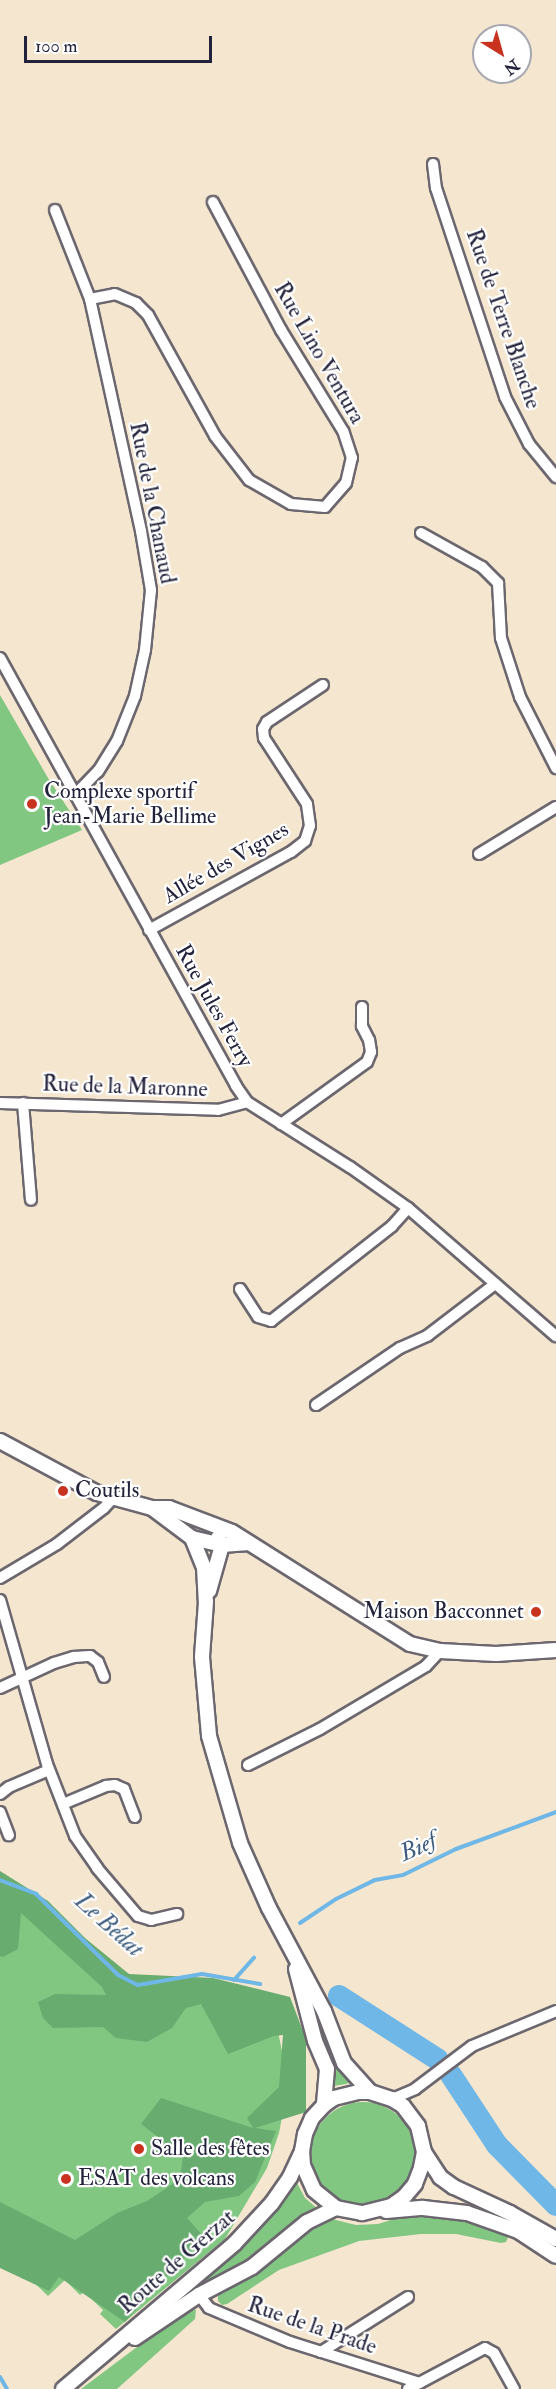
<!DOCTYPE html>
<html>
<head>
<meta charset="utf-8">
<style>
	body { margin:0 }
	#map { position:relative; width:556px; height:2389px; overflow:hidden; background:#f5e6cf; font-family:"IM FELL Double Pica",serif }
	div>[style] { position:absolute }
	.green>* { inset:0; background:#81c782 }
	.round { border-radius:50% }
	.forest>* { inset:0; background:#68ac70 }
	.stream>* { height:4px; margin:-2px; padding:0 2px; transform-origin:2px; border-radius:2px; background:#6eb7e6 }
	.river>* { height:22px; margin:-11px; padding:0 11px; transform-origin:11px; border-radius:11px; background:#6eb7e6 }
	.roads { filter:drop-shadow(2px 0 #6c676f) drop-shadow(-2px 0 #6c676f) drop-shadow(0 2px #6c676f) drop-shadow(0 -2px #6c676f) }
	.street>* { height:10px; margin:-5px; padding:0 5px; transform-origin:5px; border-radius:5px; background:#fff }
	.secondary>* { height:14px; margin:-7px; padding:0 7px; transform-origin:7px; border-radius:7px; background:#fff }
	.dots>* { width:16px; height:16px; translate:-50% -50%; box-sizing:border-box; border:3px solid #fff; border-radius:50% }
	span { translate:-50% -50%; white-space:nowrap; text-align:center; line-height:1.15; -webkit-text-stroke:4.5px #fff; paint-order:stroke }
	.street-label { font-size:22px; color:#22223b }
	.poi-label { font-size:22px; color:#22223b }
	.left { translate:0 -50%; text-align:left }
	.right { translate:-100% -50%; text-align:right }
	.water-label { font-size:24px; color:#405e7f; font-style:italic }
	.north { position:absolute; left:472px; top:24px; width:60px; height:60px; box-sizing:border-box; background:#fff; border:2px solid #a7a7b1; border-radius:50%; rotate:143deg; font-size:16px; font-weight:700; line-height:24px; text-align:center; color:#22223b }
	.north::after { content:''; display:block; margin:auto; width:21px; height:27px; background:#c8321e; clip-path:polygon(50% 0,100% 100%,50% 72%,0 100%) }
	.scale { position:absolute; left:24px; top:36px; width:188px; height:27px; box-sizing:border-box; border:3px solid #22223b; border-top:0; padding-left:8px; font-size:18px; line-height:21px; white-space:nowrap; color:#22223b; -webkit-text-stroke:4px #fff; paint-order:stroke }
</style>
</head>
<body>
<div id="map">
	<div class="green">
		<i style="clip-path:polygon(0 695px,48px 778px,82px 830px,0 865px)"></i>
		<i style="clip-path:polygon(0 1887px,113px 1981px,187px 1980px,277px 2027px,282px 2051px,285px 2101px,279px 2133px,267px 2168px,225px 2239px,116px 2329px,100px 2314px,103px 2310px,84px 2292px,80px 2295px,65px 2280px,48px 2296px,17px 2266px,0 2268px)"></i>
		<i style="clip-path:polygon(315px 2003px,341px 2067px,351px 2082px,346px 2084px,334px 2086px,335px 2071px,313px 2017px)"></i>
		<i class="round" style="left:311px;top:2102px;width:104px;height:104px"></i>
		<i style="clip-path:polygon(296px 2181px,305px 2198px,318px 2209px,247px 2261px,193px 2292px,191px 2289px)"></i>
		<i style="clip-path:polygon(423px 2213px,492px 2227px,509px 2235px,506px 2242px,501px 2243px,456px 2234px,421px 2234px,359px 2241px,279px 2270px,227px 2304px,222px 2305px,218px 2301px,218px 2290px,314px 2224px,332px 2219px,356px 2225px,378px 2224px,403px 2216px)"></i>
		<i style="clip-path:polygon(196px 2310px,195px 2319px,117px 2389px,81px 2389px,185px 2311px)"></i>
	</div>
	<div class="forest">
		<i style="clip-path:polygon(0 1871px,48px 1901px,85px 1938px,129px 1974px,213px 1978px,290px 1997px,306px 2039px,306px 2112px,255px 2128px,276px 2131px,255px 2182px,239px 2196px,205px 2202px,187px 2218px,204px 2237px,125px 2322px,59px 2277px,49px 2291px,0 2268px,0 2202px,75px 2240px,117px 2213px,147px 2201px,180px 2179px,183px 2156px,141px 2124px,161px 2098px,253px 2128px,247px 2118px,279px 2087px,283px 2035px,274px 2036px,228px 2054px,201px 2004px,186px 2008px,172px 2028px,147px 2042px,116px 2038px,103px 2027px,53px 2028px,43px 2018px,38px 2002px,55px 1994px,106px 1995px,102px 1987px,21px 1913px,18px 1949px,3px 1957px,0 1956px)"></i>
	</div>
	<div class="stream">
		<i style="left:0;top:1880px;width:39px;rotate:21deg"></i>
		<i style="left:36px;top:1894px;width:115px;rotate:44.6deg"></i>
		<i style="left:118px;top:1975px;width:22px;rotate:27deg"></i>
		<i style="left:138px;top:1985px;width:65px;rotate:-9.8deg"></i>
		<i style="left:202px;top:1974px;width:59px;rotate:9.8deg"></i>
		<i style="left:300px;top:1923px;width:43px;rotate:-33.7deg"></i>
		<i style="left:336px;top:1899px;width:43px;rotate:-26deg"></i>
		<i style="left:375px;top:1880px;width:28px;rotate:-10deg"></i>
		<i style="left:403px;top:1875px;width:59px;rotate:-26.1deg"></i>
		<i style="left:456px;top:1849px;width:107px;rotate:-20.3deg"></i>
		<i style="left:234px;top:1980px;width:30px;rotate:-48deg"></i>
		<i style="left:0;top:2377px;width:14px;rotate:60deg"></i>
	</div>
	<div class="river">
		<i style="left:339px;top:1996px;width:117px;rotate:32.7deg"></i>
		<i style="left:451px;top:2075px;width:84px;rotate:56.7deg"></i>
		<i style="left:497px;top:2145px;width:84px;rotate:45.5deg"></i>
	</div>
	<div class="roads">
		<div class="street">
			<i style="left:433px;top:164px;width:24px;rotate:83deg"></i>
			<i style="left:436px;top:188px;width:220px;rotate:71.7deg"></i>
			<i style="left:505px;top:397px;width:53px;rotate:62.9deg"></i>
			<i style="left:529px;top:444px;width:43px;rotate:50.7deg"></i>
			<i style="left:55px;top:210px;width:96px;rotate:68.5deg"></i>
			<i style="left:90px;top:299px;width:238px;rotate:77.6deg"></i>
			<i style="left:141px;top:531px;width:60px;rotate:80.4deg"></i>
			<i style="left:151px;top:590px;width:60px;rotate:95.7deg"></i>
			<i style="left:145px;top:650px;width:47px;rotate:102.3deg"></i>
			<i style="left:135px;top:696px;width:48px;rotate:111.8deg"></i>
			<i style="left:117px;top:741px;width:36px;rotate:122deg"></i>
			<i style="left:98px;top:771px;width:32px;rotate:134deg"></i>
			<i style="left:90px;top:299px;width:25px;rotate:-11deg"></i>
			<i style="left:115px;top:294px;width:23px;rotate:23deg"></i>
			<i style="left:136px;top:303px;width:17px;rotate:45deg"></i>
			<i style="left:148px;top:315px;width:138px;rotate:61deg"></i>
			<i style="left:215px;top:436px;width:56px;rotate:52.3deg"></i>
			<i style="left:249px;top:480px;width:48px;rotate:29.7deg"></i>
			<i style="left:291px;top:504px;width:34px;rotate:5deg"></i>
			<i style="left:325px;top:507px;width:32px;rotate:-49deg"></i>
			<i style="left:346px;top:483px;width:26px;rotate:-77deg"></i>
			<i style="left:352px;top:458px;width:28px;rotate:-108deg"></i>
			<i style="left:343px;top:431px;width:119px;rotate:-121.5deg"></i>
			<i style="left:281px;top:330px;width:145px;rotate:-118deg"></i>
			<i style="left:421px;top:533px;width:70px;rotate:29.1deg"></i>
			<i style="left:482px;top:567px;width:23px;rotate:45deg"></i>
			<i style="left:498px;top:583px;width:55px;rotate:86.9deg"></i>
			<i style="left:501px;top:638px;width:62px;rotate:72.1deg"></i>
			<i style="left:520px;top:697px;width:80px;rotate:63.1deg"></i>
			<i style="left:0;top:658px;width:489px;rotate:61.1deg"></i>
			<i style="left:236px;top:1086px;width:19px;rotate:55deg"></i>
			<i style="left:247px;top:1102px;width:122px;rotate:32.3deg"></i>
			<i style="left:350px;top:1167px;width:71px;rotate:35.3deg"></i>
			<i style="left:408px;top:1208px;width:196px;rotate:40.9deg"></i>
			<i style="left:479px;top:854px;width:90px;rotate:-31.4deg"></i>
			<i style="left:149px;top:930px;width:162px;rotate:-28.8deg"></i>
			<i style="left:291px;top:852px;width:18px;rotate:-38deg"></i>
			<i style="left:305px;top:841px;width:16px;rotate:-72deg"></i>
			<i style="left:310px;top:826px;width:22px;rotate:-98deg"></i>
			<i style="left:307px;top:804px;width:79px;rotate:-123.1deg"></i>
			<i style="left:264px;top:738px;width:9px;rotate:-96deg"></i>
			<i style="left:263px;top:729px;width:8px;rotate:-60deg"></i>
			<i style="left:267px;top:722px;width:67px;rotate:-33.5deg"></i>
			<i style="left:0;top:1103px;width:218px;rotate:1.8deg"></i>
			<i style="left:218px;top:1110px;width:30px;rotate:-15deg"></i>
			<i style="left:23px;top:1103px;width:97px;rotate:85.3deg"></i>
			<i style="left:281px;top:1124px;width:106px;rotate:-35.8deg"></i>
			<i style="left:367px;top:1062px;width:11px;rotate:-68deg"></i>
			<i style="left:371px;top:1052px;width:12px;rotate:-99deg"></i>
			<i style="left:369px;top:1040px;width:16px;rotate:-117deg"></i>
			<i style="left:362px;top:1026px;width:19px;rotate:-90deg"></i>
			<i style="left:240px;top:1289px;width:33px;rotate:57deg"></i>
			<i style="left:258px;top:1317px;width:14px;rotate:17deg"></i>
			<i style="left:271px;top:1321px;width:154px;rotate:-38.1deg"></i>
			<i style="left:392px;top:1226px;width:24px;rotate:-48deg"></i>
			<i style="left:316px;top:1405px;width:102px;rotate:-34.2deg"></i>
			<i style="left:400px;top:1348px;width:30px;rotate:-24deg"></i>
			<i style="left:427px;top:1336px;width:86px;rotate:-37.4deg"></i>
			<i style="left:0;top:1578px;width:66px;rotate:-30.8deg"></i>
			<i style="left:57px;top:1544px;width:59px;rotate:-37.5deg"></i>
			<i style="left:104px;top:1508px;width:13px;rotate:-48deg"></i>
			<i style="left:0;top:1600px;width:171px;rotate:74deg"></i>
			<i style="left:47px;top:1764px;width:77px;rotate:68.7deg"></i>
			<i style="left:75px;top:1836px;width:39px;rotate:55deg"></i>
			<i style="left:97px;top:1868px;width:63px;rotate:49.5deg"></i>
			<i style="left:138px;top:1916px;width:14px;rotate:17deg"></i>
			<i style="left:151px;top:1920px;width:27px;rotate:-13deg"></i>
			<i style="left:0;top:1688px;width:60px;rotate:-24.8deg"></i>
			<i style="left:54px;top:1663px;width:21px;rotate:-17deg"></i>
			<i style="left:74px;top:1657px;width:16px;rotate:-4deg"></i>
			<i style="left:90px;top:1656px;width:10px;rotate:37deg"></i>
			<i style="left:98px;top:1662px;width:16px;rotate:68deg"></i>
			<i style="left:248px;top:1765px;width:80px;rotate:-26.6deg"></i>
			<i style="left:320px;top:1729px;width:123px;rotate:-30.7deg"></i>
			<i style="left:426px;top:1666px;width:21px;rotate:-47deg"></i>
			<i style="left:0;top:1794px;width:11px;rotate:-38deg"></i>
			<i style="left:9px;top:1787px;width:43px;rotate:-23deg"></i>
			<i style="left:63px;top:1804px;width:47px;rotate:-22.7deg"></i>
			<i style="left:106px;top:1786px;width:9px;rotate:-6deg"></i>
			<i style="left:115px;top:1785px;width:10px;rotate:24deg"></i>
			<i style="left:124px;top:1789px;width:30px;rotate:69deg"></i>
			<i style="left:0;top:1812px;width:25px;rotate:69deg"></i>
			<i style="left:392px;top:2099px;width:25px;rotate:-23deg"></i>
			<i style="left:415px;top:2089px;width:71px;rotate:-37deg"></i>
			<i style="left:472px;top:2046px;width:91px;rotate:-22.6deg"></i>
			<i style="left:199px;top:2295px;width:16px;rotate:52deg"></i>
			<i style="left:209px;top:2308px;width:88px;rotate:22.8deg"></i>
			<i style="left:290px;top:2342px;width:136px;rotate:17.5deg"></i>
			<i style="left:321px;top:2352px;width:103px;rotate:-32.3deg"></i>
			<i style="left:408px;top:2389px;width:87px;rotate:-28deg"></i>
			<i style="left:485px;top:2348px;width:10px;rotate:29deg"></i>
			<i style="left:494px;top:2353px;width:41px;rotate:60.9deg"></i>
		</div>
		<div class="secondary">
			<i style="left:0;top:1441px;width:110px;rotate:28.2deg"></i>
			<i style="left:97px;top:1493px;width:57px;rotate:15.3deg"></i>
			<i style="left:152px;top:1508px;width:17px"></i>
			<i style="left:169px;top:1508px;width:67px;rotate:20.9deg"></i>
			<i style="left:232px;top:1532px;width:210px;rotate:32.2deg"></i>
			<i style="left:410px;top:1644px;width:31px;rotate:13deg"></i>
			<i style="left:440px;top:1651px;width:56px;rotate:3.1deg"></i>
			<i style="left:496px;top:1654px;width:60px;rotate:-3.8deg"></i>
			<i style="left:152px;top:1508px;width:50px;rotate:36.9deg"></i>
			<i style="left:192px;top:1538px;width:31px;rotate:13deg"></i>
			<i style="left:222px;top:1545px;width:27px;rotate:-4deg"></i>
			<i style="left:192px;top:1538px;width:31px;rotate:68deg"></i>
			<i style="left:204px;top:1567px;width:35px;rotate:87deg"></i>
			<i style="left:206px;top:1602px;width:55px;rotate:94.2deg"></i>
			<i style="left:202px;top:1657px;width:79px;rotate:84.9deg"></i>
			<i style="left:209px;top:1736px;width:111px;rotate:73.8deg"></i>
			<i style="left:240px;top:1843px;width:71px;rotate:66deg"></i>
			<i style="left:269px;top:1908px;width:117px;rotate:61.9deg"></i>
			<i style="left:324px;top:2011px;width:56px;rotate:69deg"></i>
			<i style="left:344px;top:2063px;width:39px;rotate:48deg"></i>
			<i style="left:209px;top:1591px;width:48px;rotate:-74.2deg"></i>
			<i style="left:222px;top:1545px;width:8px;rotate:-120deg"></i>
			<i style="left:296px;top:1969px;width:74px;rotate:75.2deg"></i>
			<i style="left:315px;top:2041px;width:30px;rotate:67deg"></i>
			<i style="left:327px;top:2069px;width:36px;rotate:95deg"></i>
			<i style="left:424px;top:2152px;width:30px;rotate:57deg"></i>
			<i style="left:440px;top:2177px;width:17px;rotate:36deg"></i>
			<i style="left:454px;top:2187px;width:62px;rotate:24.9deg"></i>
			<i style="left:510px;top:2213px;width:53px;rotate:29.5deg"></i>
			<i style="left:386px;top:2211px;width:37px;rotate:-5deg"></i>
			<i style="left:423px;top:2208px;width:44px;rotate:6.5deg"></i>
			<i style="left:467px;top:2213px;width:54px;rotate:19.4deg"></i>
			<i style="left:518px;top:2231px;width:45px;rotate:33.3deg"></i>
			<i style="left:135px;top:2338px;width:77px;rotate:-33.9deg"></i>
			<i style="left:199px;top:2295px;width:60px;rotate:-27.8deg"></i>
			<i style="left:252px;top:2267px;width:71px;rotate:-39.3deg"></i>
			<i style="left:307px;top:2222px;width:32px;rotate:-26deg"></i>
			<i style="left:63px;top:2389px;width:224px;rotate:-40.3deg"></i>
			<i style="left:234px;top:2244px;width:56px;rotate:-47.2deg"></i>
			<i style="left:272px;top:2203px;width:32px;rotate:-55deg"></i>
			<i style="left:290px;top:2177px;width:29px;rotate:-65deg"></i>
			<i style="left:302px;top:2151px;width:17px;rotate:-80deg"></i>
			<i style="left:305px;top:2134px;width:17px;rotate:-66deg"></i>
			<i style="left:312px;top:2118px;width:18px;rotate:-47deg"></i>
			<i style="left:324px;top:2105px;width:12px;rotate:-35deg"></i>
			<i style="left:334px;top:2098px;width:25px;rotate:-14deg"></i>
			<i style="left:358px;top:2092px;width:12px"></i>
			<i style="left:370px;top:2092px;width:23px;rotate:18deg"></i>
			<i style="left:392px;top:2099px;width:13px;rotate:32deg"></i>
			<i style="left:403px;top:2106px;width:25px;rotate:53deg"></i>
			<i style="left:418px;top:2126px;width:27px;rotate:77deg"></i>
			<i style="left:424px;top:2152px;width:16px;rotate:101deg"></i>
			<i style="left:421px;top:2168px;width:17px;rotate:111deg"></i>
			<i style="left:415px;top:2184px;width:17px;rotate:130deg"></i>
			<i style="left:404px;top:2197px;width:16px;rotate:145deg"></i>
			<i style="left:391px;top:2206px;width:30px;rotate:166deg"></i>
			<i style="left:362px;top:2213px;width:26px;rotate:-169deg"></i>
			<i style="left:336px;top:2208px;width:28px;rotate:-141deg"></i>
			<i style="left:314px;top:2190px;width:27px;rotate:-114deg"></i>
			<i style="left:303px;top:2165px;width:14px;rotate:-94deg"></i>
		</div>
	</div>
	<div class="dots">
		<i style="left:32px;top:804px;background:#c8321e"></i>
		<i style="left:63px;top:1491px;background:#c8321e"></i>
		<i style="left:536px;top:1612px;background:#c8321e"></i>
		<i style="left:139px;top:2149px;background:#c8321e"></i>
		<i style="left:66px;top:2179px;background:#c8321e"></i>
	</div>
	<div class="street-label">
		<span style="left:503px;top:319px;rotate:71deg">Rue de Terre Blanche</span>
		<span style="left:319px;top:353px;rotate:60deg">Rue Lino Ventura</span>
		<span style="left:152px;top:503px;rotate:79deg">Rue de la Chanaud</span>
		<span style="left:226px;top:863px;rotate:-30deg">Allée des Vignes</span>
		<span style="left:214px;top:1006px;rotate:61deg">Rue Jules Ferry</span>
		<span style="left:125px;top:1087px;rotate:2deg">Rue de la Maronne</span>
		<span style="left:177px;top:2262px;rotate:-41deg">Route de Gerzat</span>
		<span style="left:312px;top:2326px;rotate:19deg">Rue de la Prade</span>
	</div>
	<div class="poi-label">
		<span class="left" style="left:44px;top:804px">Complexe sportif<br>Jean-Marie Bellime</span>
		<span class="left" style="left:75px;top:1491px">Coutils</span>
		<span class="right" style="left:524px;top:1612px">Maison Bacconnet</span>
		<span class="left" style="left:151px;top:2149px">Salle des fêtes</span>
		<span class="left" style="left:78px;top:2179px">ESAT des volcans</span>
	</div>
	<div class="water-label">
		<span style="left:418px;top:1847px;rotate:-24deg">Bief</span>
		<span style="left:109px;top:1925px;rotate:42deg">Le Bédat</span>
	</div>
	<div class="north">N</div>
	<div class="scale">100 m</div>
</div>
</body>
</html>
